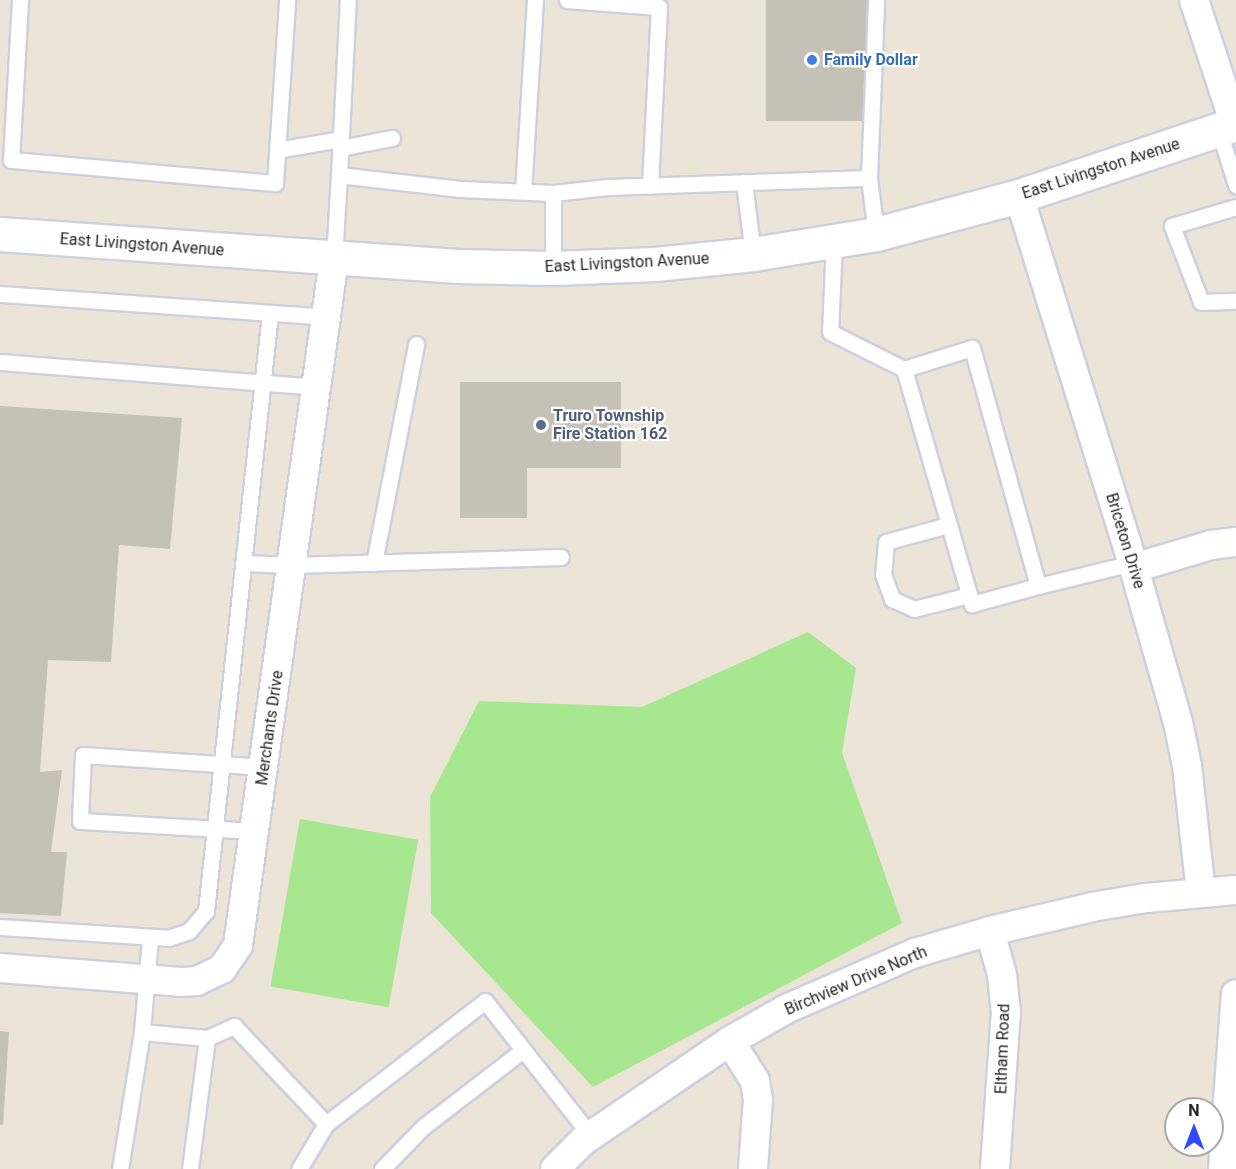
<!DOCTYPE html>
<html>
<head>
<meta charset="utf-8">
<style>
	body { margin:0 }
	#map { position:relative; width:1236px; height:1169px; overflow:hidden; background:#ebe4d7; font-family:Roboto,sans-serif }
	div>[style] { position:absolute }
	.green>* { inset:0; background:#a7e78f; transform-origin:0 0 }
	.building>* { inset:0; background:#c6c1b7; transform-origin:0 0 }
	.roads { filter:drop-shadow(2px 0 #cccfe2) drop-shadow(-2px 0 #cccfe2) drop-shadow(0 2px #cccfe2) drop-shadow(0 -2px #cccfe2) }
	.service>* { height:15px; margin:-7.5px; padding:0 7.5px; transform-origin:7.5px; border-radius:7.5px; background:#fff }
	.minor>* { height:28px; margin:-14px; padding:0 14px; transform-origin:14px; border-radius:14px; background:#fff }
	.secondary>* { height:33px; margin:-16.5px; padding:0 16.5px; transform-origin:16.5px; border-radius:16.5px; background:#fff }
	.dots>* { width:16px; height:16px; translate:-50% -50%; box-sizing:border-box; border:3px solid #fff; border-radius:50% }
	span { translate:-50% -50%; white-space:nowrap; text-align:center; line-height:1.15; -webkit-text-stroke:4.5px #fff; paint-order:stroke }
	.shop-label { font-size:16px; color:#366cbe; font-weight:700 }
	.left { translate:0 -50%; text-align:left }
	.street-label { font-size:16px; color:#272727 }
	.service-label { font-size:16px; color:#4e5e75; font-weight:700 }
	.north { position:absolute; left:1164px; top:1097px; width:60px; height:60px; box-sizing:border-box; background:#fff; border:2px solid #a9a9a9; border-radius:50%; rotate:0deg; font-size:16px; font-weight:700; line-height:24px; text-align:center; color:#272727 }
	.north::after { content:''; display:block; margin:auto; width:21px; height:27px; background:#314aff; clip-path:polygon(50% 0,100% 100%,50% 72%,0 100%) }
</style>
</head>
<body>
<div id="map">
	<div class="green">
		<i style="clip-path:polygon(808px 632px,856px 668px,842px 753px,902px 923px,593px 1087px,431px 913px,430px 797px,479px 701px,642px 707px)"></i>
		<i style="left:300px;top:819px;width:120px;height:170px;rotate:10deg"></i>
	</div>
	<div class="building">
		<i style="left:766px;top:0;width:101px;height:121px"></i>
		<i style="clip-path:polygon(460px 382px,621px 382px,621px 468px,527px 468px,527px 518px,460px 518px)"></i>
		<i style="clip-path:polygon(0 406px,182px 418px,170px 549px,119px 545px,111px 662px,48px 660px,40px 772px,62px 770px,51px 852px,67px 852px,61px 916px,0 913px)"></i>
		<i style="clip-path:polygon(0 1031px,9px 1032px,3px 1125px,0 1125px)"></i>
	</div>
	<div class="roads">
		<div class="service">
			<i style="left:20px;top:0;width:160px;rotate:93.2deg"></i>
			<i style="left:11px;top:160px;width:265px;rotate:5deg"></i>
			<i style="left:275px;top:183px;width:183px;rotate:-86.2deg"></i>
			<i style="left:567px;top:0;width:92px;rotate:4.4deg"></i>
			<i style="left:659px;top:7px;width:179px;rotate:92.9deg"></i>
			<i style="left:1219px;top:131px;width:57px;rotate:72.5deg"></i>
			<i style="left:340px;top:148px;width:53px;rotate:-10.9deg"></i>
			<i style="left:277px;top:150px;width:65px;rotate:-9.8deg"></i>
			<i style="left:339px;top:175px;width:175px;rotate:-87.1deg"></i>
			<i style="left:869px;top:178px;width:56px;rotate:82.9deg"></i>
			<i style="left:744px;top:182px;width:73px;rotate:82.9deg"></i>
			<i style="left:523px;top:191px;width:191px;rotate:-86.4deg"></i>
			<i style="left:1236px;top:207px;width:67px;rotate:163.5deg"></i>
			<i style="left:1172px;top:226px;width:81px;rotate:69.1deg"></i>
			<i style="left:1201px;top:302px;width:35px;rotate:-2deg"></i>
			<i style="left:834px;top:242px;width:90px;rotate:92.5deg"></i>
			<i style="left:830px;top:332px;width:83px;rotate:26.6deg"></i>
			<i style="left:904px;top:369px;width:71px;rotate:-17.2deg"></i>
			<i style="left:972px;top:348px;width:247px;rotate:74.5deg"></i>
			<i style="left:1038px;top:586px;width:97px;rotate:-13.7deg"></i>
			<i style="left:334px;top:259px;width:84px;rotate:-86.6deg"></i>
			<i style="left:339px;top:175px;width:122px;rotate:6.6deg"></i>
			<i style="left:460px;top:189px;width:93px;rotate:2.5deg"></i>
			<i style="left:553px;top:268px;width:75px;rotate:-90deg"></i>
			<i style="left:553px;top:193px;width:55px;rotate:-6.2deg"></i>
			<i style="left:608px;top:187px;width:261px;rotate:-2deg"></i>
			<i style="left:869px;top:178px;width:178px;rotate:-87.7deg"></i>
			<i style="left:0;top:294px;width:327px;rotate:4deg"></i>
			<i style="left:0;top:362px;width:318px;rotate:4.5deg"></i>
			<i style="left:904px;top:369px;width:245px;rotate:73.9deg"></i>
			<i style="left:972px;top:604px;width:68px;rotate:-15.3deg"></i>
			<i style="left:948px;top:525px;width:64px;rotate:164.7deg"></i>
			<i style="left:886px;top:542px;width:32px;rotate:95deg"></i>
			<i style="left:883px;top:574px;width:27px;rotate:70deg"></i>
			<i style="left:892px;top:599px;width:24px;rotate:24deg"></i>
			<i style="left:914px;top:609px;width:57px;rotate:-14.3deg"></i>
			<i style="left:243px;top:563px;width:49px;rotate:2.3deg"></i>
			<i style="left:292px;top:565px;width:269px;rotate:-1.7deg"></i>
			<i style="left:374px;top:563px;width:223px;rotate:-79.1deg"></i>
			<i style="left:256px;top:831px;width:176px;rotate:-176.7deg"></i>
			<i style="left:80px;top:821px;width:66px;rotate:-87.4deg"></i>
			<i style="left:83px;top:755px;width:182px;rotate:3.8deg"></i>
			<i style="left:0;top:927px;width:168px;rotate:3.7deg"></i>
			<i style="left:168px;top:938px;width:22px;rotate:-18deg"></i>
			<i style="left:189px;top:931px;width:26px;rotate:-50deg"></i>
			<i style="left:206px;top:911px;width:601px;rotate:-83.89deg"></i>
			<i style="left:150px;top:938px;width:94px;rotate:94.9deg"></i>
			<i style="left:142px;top:1032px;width:65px;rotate:5.3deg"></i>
			<i style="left:207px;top:1038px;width:30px;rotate:-24deg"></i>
			<i style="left:234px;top:1026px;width:134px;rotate:46.8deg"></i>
			<i style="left:326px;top:1124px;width:201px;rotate:-37.7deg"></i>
			<i style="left:485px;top:1001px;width:172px;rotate:51.9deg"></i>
			<i style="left:120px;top:1169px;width:139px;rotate:-80.9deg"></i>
			<i style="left:190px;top:1169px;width:132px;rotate:-82.6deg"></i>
			<i style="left:299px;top:1169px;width:52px;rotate:-59deg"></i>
			<i style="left:382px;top:1169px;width:59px;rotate:-45.7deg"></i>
			<i style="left:423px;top:1127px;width:126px;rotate:-37.6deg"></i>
		</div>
		<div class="minor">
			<i style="left:1194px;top:0;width:132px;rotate:71.8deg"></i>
			<i style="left:1019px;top:196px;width:389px;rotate:72.8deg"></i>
			<i style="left:1134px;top:568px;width:160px;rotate:74.1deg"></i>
			<i style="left:1178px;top:722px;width:45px;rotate:78.4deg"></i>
			<i style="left:1187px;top:766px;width:127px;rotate:83.7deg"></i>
			<i style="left:1134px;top:568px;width:80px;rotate:-16.6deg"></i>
			<i style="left:1211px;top:545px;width:25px;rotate:-7deg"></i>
			<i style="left:990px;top:931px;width:46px;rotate:74.7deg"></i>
			<i style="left:1002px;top:975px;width:36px;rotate:84deg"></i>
			<i style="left:1006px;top:1011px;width:158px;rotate:94deg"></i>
			<i style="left:0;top:968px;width:181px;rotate:4.4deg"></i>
			<i style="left:180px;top:982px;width:17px;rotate:-3deg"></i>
			<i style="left:197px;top:981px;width:28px;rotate:-26deg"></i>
			<i style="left:222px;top:969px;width:29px;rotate:-56deg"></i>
			<i style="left:238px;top:945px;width:693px;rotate:-82.03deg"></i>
			<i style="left:730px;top:1041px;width:47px;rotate:58deg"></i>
			<i style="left:755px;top:1081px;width:18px;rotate:81deg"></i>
			<i style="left:758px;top:1099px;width:70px;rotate:94.1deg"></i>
			<i style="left:555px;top:1169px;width:40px;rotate:-45deg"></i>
			<i style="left:583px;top:1141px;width:178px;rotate:-34.2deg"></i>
			<i style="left:730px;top:1041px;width:64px;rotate:-29.7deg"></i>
			<i style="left:786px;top:1009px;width:141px;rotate:-23.5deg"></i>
			<i style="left:915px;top:953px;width:78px;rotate:-16.3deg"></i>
			<i style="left:990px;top:931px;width:105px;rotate:-13.2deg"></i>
			<i style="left:1092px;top:907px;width:55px;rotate:-9.5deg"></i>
			<i style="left:1146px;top:898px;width:90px;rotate:-5.1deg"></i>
			<i style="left:1223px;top:1169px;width:175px;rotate:-85.8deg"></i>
		</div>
		<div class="secondary">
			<i style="left:0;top:234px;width:459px;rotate:4deg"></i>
			<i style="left:458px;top:266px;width:95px;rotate:1.2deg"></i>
			<i style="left:553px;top:268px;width:102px;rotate:-2.2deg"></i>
			<i style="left:655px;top:264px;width:99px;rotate:-5.8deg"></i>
			<i style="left:753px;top:254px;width:125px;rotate:-9.2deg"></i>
			<i style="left:876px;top:234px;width:148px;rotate:-14.9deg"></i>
			<i style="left:1019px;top:196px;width:229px;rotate:-18.4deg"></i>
		</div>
	</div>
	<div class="dots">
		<i style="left:812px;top:60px;background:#3f7fe0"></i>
		<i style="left:541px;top:425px;background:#5c6f8a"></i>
	</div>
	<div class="shop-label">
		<span class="left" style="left:824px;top:60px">Family Dollar</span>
	</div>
	<div class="street-label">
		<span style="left:1101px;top:169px;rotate:-18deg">East Livingston Avenue</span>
		<span style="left:142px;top:245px;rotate:4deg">East Livingston Avenue</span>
		<span style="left:627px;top:263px;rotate:-3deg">East Livingston Avenue</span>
		<span style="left:1125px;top:541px;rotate:73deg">Briceton Drive</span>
		<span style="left:270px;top:728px;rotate:-82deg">Merchants Drive</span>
		<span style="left:856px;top:981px;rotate:-23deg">Birchview Drive North</span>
		<span style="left:1003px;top:1049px;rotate:-88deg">Eltham Road</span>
	</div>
	<div class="service-label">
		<span class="left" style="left:553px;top:425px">Truro Township<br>Fire Station 162</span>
	</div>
	<div class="north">N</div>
</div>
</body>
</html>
